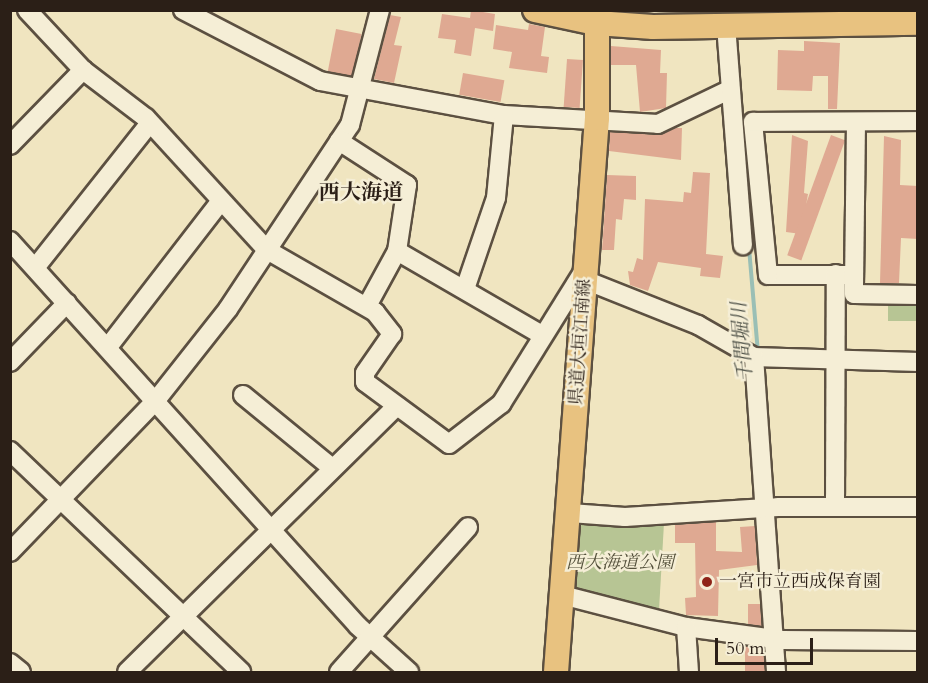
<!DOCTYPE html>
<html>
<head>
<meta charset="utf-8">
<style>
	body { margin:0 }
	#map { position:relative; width:928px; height:683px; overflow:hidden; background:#f0e5c0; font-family:Cardo,"Noto Serif JP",serif }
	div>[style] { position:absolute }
	.green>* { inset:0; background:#b7c594; transform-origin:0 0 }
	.stream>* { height:4px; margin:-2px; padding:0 2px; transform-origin:2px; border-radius:2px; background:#9abfb5 }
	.building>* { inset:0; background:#dfa992; transform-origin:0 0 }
	.roads { filter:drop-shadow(2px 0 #5c5041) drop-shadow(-2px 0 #5c5041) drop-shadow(0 2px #5c5041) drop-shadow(0 -2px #5c5041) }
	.minor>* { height:18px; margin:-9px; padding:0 9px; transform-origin:9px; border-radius:9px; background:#f5eed6 }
	.major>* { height:24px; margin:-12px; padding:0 12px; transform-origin:12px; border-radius:12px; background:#e8c280 }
	.dots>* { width:16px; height:16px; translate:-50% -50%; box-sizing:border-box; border:3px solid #f5eed6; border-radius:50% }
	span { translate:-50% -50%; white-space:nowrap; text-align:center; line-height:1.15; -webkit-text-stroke:5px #f5eed6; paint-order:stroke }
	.street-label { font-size:18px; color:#2b1f17 }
	.park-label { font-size:18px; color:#55513c; font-style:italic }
	.poi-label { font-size:18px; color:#2b1f17 }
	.left { translate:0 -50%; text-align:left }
	.water-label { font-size:20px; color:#4c4f46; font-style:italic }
	.quarter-label { font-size:21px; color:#2b1f17; font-weight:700 }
	.frame { position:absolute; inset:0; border:12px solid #2b1f17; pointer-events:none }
	.scale { position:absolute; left:715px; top:638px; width:98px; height:27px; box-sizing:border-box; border:3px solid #2b1f17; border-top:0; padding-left:8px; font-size:18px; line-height:21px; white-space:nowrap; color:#2b1f17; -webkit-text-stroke:4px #f5eed6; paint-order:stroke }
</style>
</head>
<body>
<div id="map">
	<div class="green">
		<i style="left:888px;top:301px;width:29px;height:20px"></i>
		<i style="clip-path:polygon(578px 523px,664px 523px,659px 610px,571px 591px)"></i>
	</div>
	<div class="stream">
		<i style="left:749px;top:248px;width:104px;rotate:85.1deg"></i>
	</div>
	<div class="building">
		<i style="clip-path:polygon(471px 10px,495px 14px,493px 31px,475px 28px,471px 56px,454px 53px,456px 40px,438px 38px,442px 14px,470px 18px)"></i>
		<i style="clip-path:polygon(390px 15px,401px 17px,394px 45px,402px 46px,394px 83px,374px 79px)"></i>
		<i style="clip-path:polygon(529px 24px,545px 27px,541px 56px,549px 57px,547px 73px,509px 68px,512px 52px,493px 49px,496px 25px,528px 30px)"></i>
		<i style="left:336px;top:29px;width:26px;height:43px;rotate:11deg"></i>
		<i style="clip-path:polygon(804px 41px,840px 43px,837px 109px,828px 109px,828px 76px,813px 76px,812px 91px,777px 90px,778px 50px,804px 51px)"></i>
		<i style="clip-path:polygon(611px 46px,661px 50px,660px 73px,667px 73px,666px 108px,640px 112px,636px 65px,611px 65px)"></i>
		<i style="left:567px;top:59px;width:16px;height:48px;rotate:4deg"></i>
		<i style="left:463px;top:73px;width:42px;height:22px;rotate:10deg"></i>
		<i style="clip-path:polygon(676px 128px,682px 128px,681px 160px,609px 151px,610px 132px,658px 135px)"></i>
		<i style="clip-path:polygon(792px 135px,808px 141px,804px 193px,808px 194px,801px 234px,786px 232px)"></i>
		<i style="left:831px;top:135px;width:15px;height:128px;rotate:20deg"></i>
		<i style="clip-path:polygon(884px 136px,901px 140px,900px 185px,918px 186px,918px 239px,901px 238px,899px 283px,880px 283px)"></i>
		<i style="clip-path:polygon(693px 172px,710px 173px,706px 254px,723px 256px,720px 278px,700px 276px,701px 268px,658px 262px,648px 291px,630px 285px,628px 271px,633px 272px,637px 258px,643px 260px,645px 199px,683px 202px,684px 192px,691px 193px)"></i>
		<i style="clip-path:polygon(607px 175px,636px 176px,636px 200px,624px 199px,622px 220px,616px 219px,614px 250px,602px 250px)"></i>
		<i style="clip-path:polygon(716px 522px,716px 551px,742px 552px,740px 527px,755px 526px,757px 565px,719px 570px,718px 616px,686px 615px,685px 598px,696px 597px,695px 543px,675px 543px,675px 525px)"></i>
		<i style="clip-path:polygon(748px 604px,760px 604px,762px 626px,748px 624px)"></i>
		<i style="clip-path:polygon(745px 646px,763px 649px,765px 671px,745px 671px)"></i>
	</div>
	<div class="roads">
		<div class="minor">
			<i style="left:27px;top:10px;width:82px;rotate:47deg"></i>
			<i style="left:83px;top:70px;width:79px;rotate:37.3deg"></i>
			<i style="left:146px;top:118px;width:179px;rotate:47.5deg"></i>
			<i style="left:267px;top:250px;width:125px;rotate:29.9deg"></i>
			<i style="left:375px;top:312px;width:28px;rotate:52deg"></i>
			<i style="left:392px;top:334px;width:47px;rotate:124.7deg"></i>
			<i style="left:365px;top:373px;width:9px;rotate:90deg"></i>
			<i style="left:365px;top:382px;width:104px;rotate:36.4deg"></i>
			<i style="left:449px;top:444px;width:66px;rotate:-37.6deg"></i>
			<i style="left:501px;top:404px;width:159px;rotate:-58.1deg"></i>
			<i style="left:183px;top:10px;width:154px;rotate:27.4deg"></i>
			<i style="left:320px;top:81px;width:187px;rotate:10.5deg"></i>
			<i style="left:504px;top:115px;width:154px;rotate:3.3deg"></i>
			<i style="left:658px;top:124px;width:79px;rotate:-25.6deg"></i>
			<i style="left:726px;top:25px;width:221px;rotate:85.6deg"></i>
			<i style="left:856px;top:122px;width:172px;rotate:90.7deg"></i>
			<i style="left:854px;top:294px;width:64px;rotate:0.9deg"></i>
			<i style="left:339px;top:141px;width:81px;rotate:32.9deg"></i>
			<i style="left:407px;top:185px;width:67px;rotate:98.6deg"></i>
			<i style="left:397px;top:251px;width:63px;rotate:118.6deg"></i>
			<i style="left:10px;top:145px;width:105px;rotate:-45.8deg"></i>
			<i style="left:10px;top:241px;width:519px;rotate:47.89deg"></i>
			<i style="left:358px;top:626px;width:69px;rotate:42deg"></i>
			<i style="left:397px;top:251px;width:168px;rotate:30.1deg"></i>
			<i style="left:35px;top:268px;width:185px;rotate:-51.6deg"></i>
			<i style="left:854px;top:275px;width:86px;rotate:180deg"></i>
			<i style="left:768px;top:275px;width:154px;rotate:-95.6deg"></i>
			<i style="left:753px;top:122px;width:165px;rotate:-0.3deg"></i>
			<i style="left:585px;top:280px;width:122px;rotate:21.7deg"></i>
			<i style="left:698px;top:325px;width:64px;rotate:29.7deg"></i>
			<i style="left:754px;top:357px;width:164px;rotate:1.7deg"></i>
			<i style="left:465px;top:289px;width:96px;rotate:-71.2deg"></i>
			<i style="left:496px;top:198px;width:83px;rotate:-84.5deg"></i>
			<i style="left:108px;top:347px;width:185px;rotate:-52.3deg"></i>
			<i style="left:754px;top:357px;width:316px;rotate:86deg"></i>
			<i style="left:10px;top:362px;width:82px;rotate:-46deg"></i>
			<i style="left:243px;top:395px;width:114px;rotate:39.3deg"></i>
			<i style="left:10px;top:451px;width:320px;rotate:43.7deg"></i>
			<i style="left:835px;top:507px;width:233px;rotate:-89.8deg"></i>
			<i style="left:570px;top:513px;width:55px;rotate:4.2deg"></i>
			<i style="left:625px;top:517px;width:153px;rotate:-3.7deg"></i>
			<i style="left:778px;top:507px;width:140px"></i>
			<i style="left:10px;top:552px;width:212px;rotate:-46.1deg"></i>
			<i style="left:157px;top:399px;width:115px;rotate:-51.7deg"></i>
			<i style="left:228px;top:309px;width:221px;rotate:-56.5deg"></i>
			<i style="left:350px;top:125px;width:119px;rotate:-75.4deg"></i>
			<i style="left:562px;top:595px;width:128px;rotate:14.5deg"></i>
			<i style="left:686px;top:627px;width:97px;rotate:7.7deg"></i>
			<i style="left:782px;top:640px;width:136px;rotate:0.4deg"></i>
			<i style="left:686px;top:627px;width:45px;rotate:86.2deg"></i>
			<i style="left:10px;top:663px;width:14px;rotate:39deg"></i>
			<i style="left:127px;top:672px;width:379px;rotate:-44.6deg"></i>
			<i style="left:339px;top:672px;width:194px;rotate:-48.3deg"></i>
		</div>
		<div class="major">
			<i style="left:535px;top:10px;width:62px;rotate:12deg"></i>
			<i style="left:596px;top:23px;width:57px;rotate:4deg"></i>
			<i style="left:653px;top:27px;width:265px;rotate:-0.9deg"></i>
			<i style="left:556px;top:672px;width:556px;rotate:-85.77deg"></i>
			<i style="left:597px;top:118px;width:108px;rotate:-90deg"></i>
		</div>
	</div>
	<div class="dots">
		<i style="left:707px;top:582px;background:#8f2418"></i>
	</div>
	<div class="street-label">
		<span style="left:581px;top:342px;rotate:-86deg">県道大垣江南線</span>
	</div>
	<div class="park-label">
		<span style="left:620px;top:563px">西大海道公園</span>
	</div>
	<div class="poi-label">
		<span class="left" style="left:719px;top:582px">一宮市立西成保育園</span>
	</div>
	<div class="water-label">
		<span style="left:742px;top:342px;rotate:-95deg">千間堀川</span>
	</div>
	<div class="quarter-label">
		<span style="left:361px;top:193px">西大海道</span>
	</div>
	<div class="frame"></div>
	<div class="scale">50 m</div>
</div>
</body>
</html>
